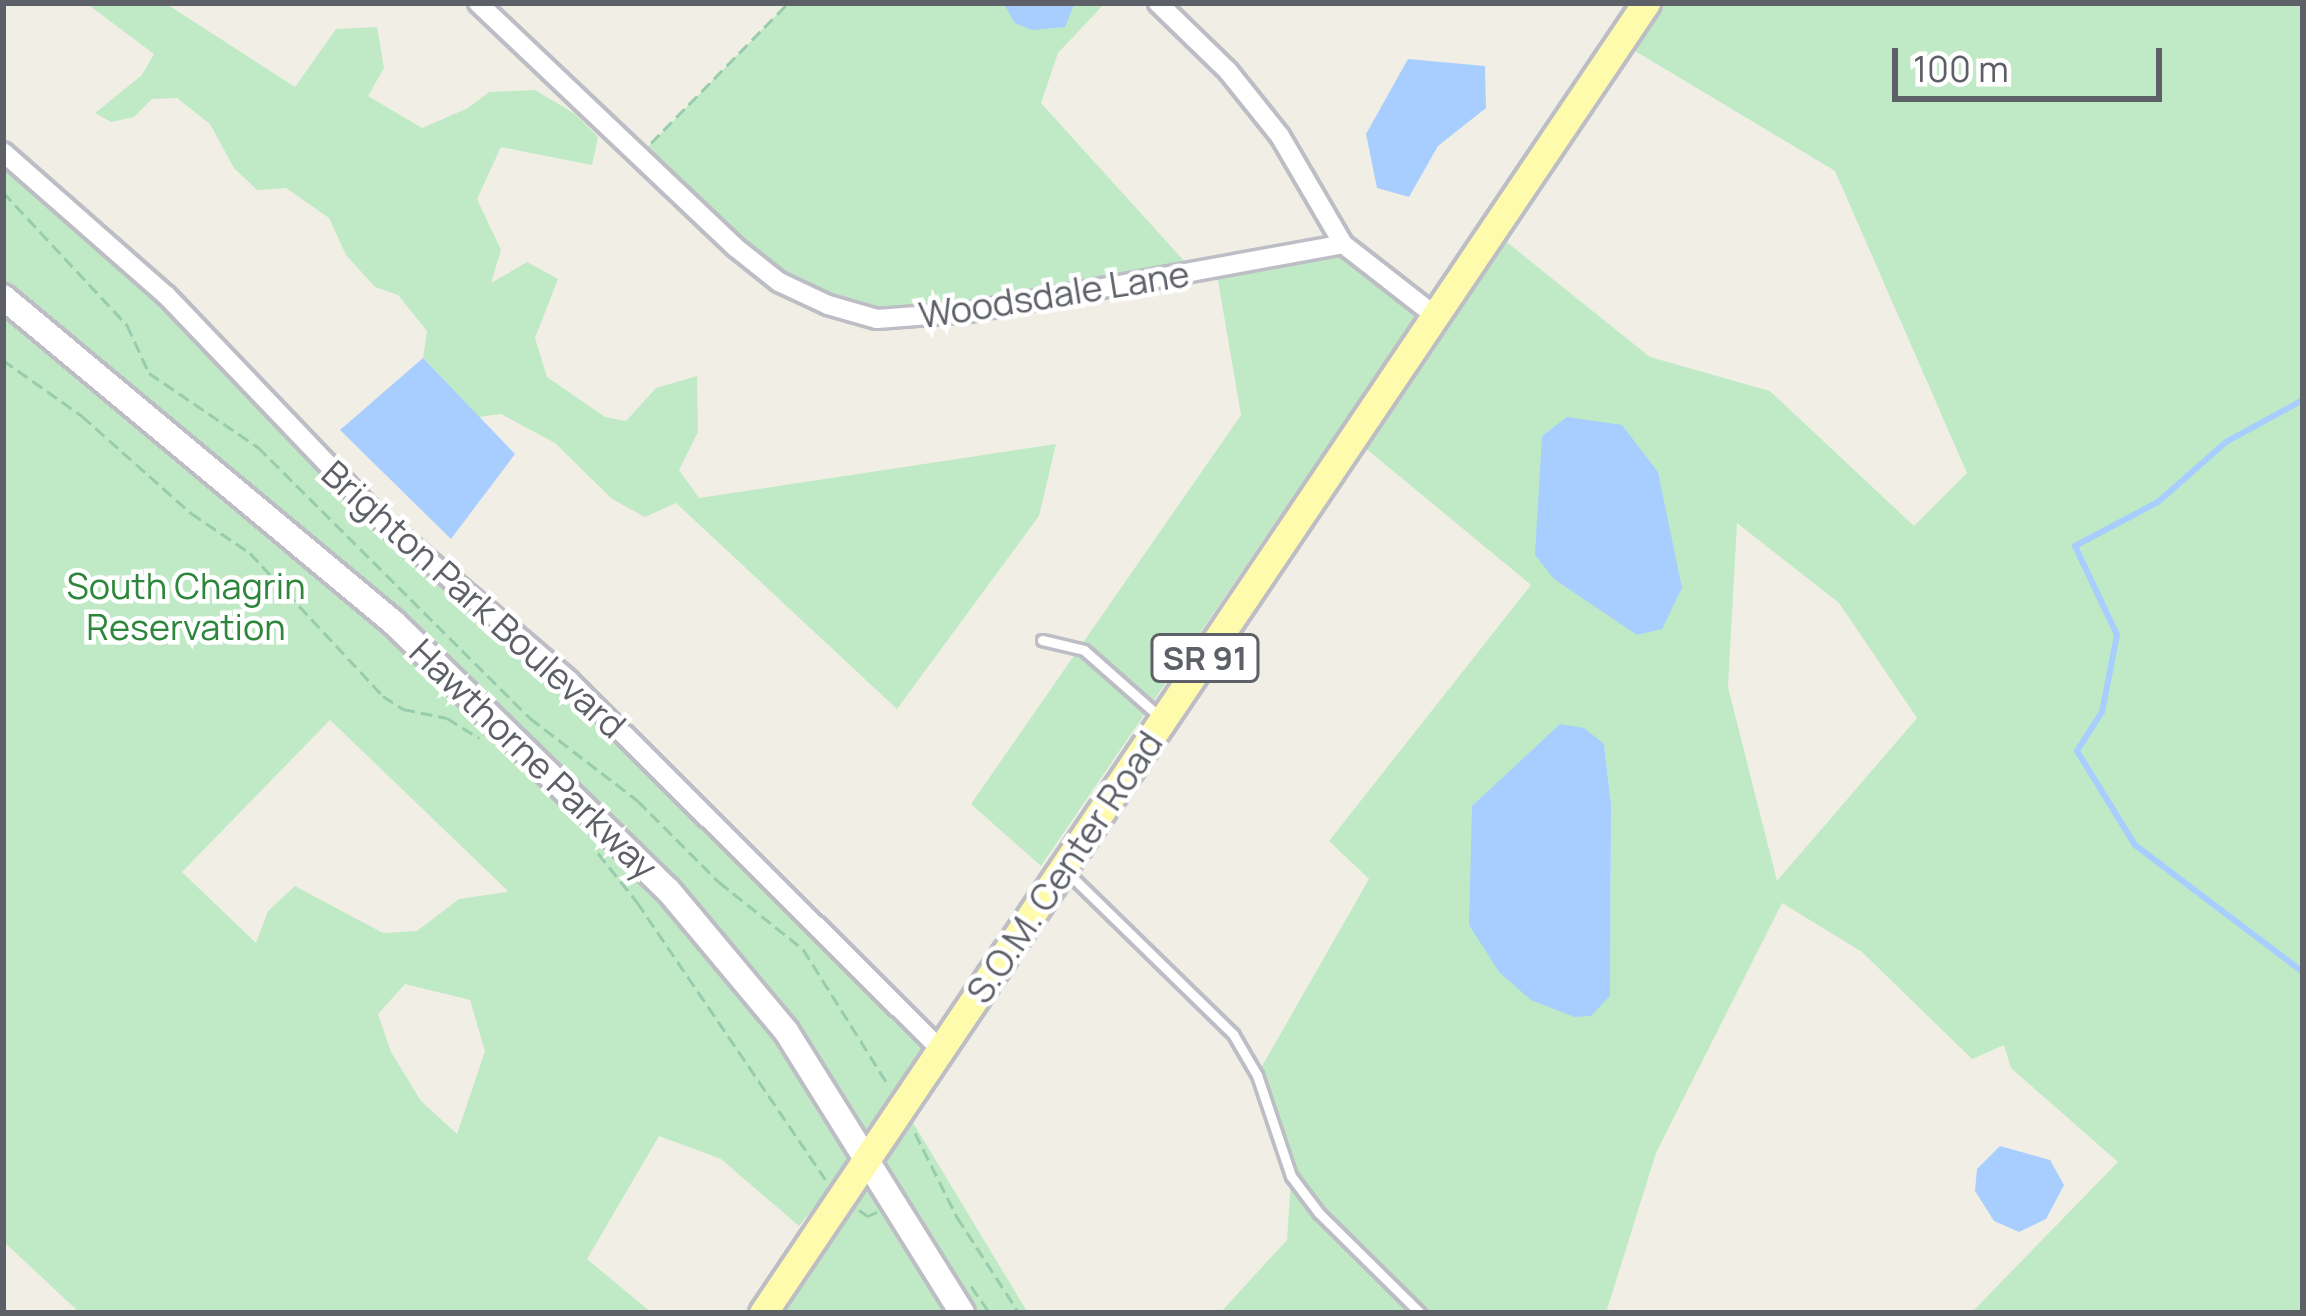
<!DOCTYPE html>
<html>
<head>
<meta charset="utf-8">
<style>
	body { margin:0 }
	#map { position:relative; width:2306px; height:1316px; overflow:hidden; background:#f1efe5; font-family:Manrope,sans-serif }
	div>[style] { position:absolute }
	.green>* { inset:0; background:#c0eac5 }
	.water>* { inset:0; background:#a7ceff }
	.stream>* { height:6px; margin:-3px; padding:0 3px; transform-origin:3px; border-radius:3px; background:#a7ceff }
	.path>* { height:3px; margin-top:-1.5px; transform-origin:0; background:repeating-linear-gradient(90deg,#97ccad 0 12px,transparent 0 18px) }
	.roads { filter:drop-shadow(3px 0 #bdbec5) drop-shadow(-3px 0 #bdbec5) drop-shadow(0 3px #bdbec5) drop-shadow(0 -3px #bdbec5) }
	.lane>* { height:9px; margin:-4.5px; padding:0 4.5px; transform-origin:4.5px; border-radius:4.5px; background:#fff }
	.street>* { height:18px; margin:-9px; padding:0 9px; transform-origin:9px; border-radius:9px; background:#fff }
	.secondary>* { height:24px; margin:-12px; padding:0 12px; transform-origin:12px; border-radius:12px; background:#fff }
	.primary>* { height:27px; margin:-13.5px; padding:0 13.5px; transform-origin:13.5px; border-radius:13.5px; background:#fffbac }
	span { translate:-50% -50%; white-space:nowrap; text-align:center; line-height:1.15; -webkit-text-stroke:9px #fff; paint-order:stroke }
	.shield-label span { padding:3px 9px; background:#fff; border:3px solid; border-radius:9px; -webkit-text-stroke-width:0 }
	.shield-label { font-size:33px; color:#5d6067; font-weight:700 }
	.street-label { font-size:36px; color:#5d6067 }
	.park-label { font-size:36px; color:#2d863b }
	.frame { position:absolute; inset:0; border:6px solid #5d6067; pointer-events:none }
	.scale { position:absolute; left:1892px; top:48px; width:270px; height:54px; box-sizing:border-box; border:6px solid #5d6067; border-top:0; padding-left:15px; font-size:36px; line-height:42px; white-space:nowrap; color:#5d6067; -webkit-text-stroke:9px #fff; paint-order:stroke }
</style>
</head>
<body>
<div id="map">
	<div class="green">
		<i style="clip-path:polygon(86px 3px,165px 3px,295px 87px,336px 29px,377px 27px,384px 68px,368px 96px,422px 128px,468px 108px,489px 92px,535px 90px,575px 114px,598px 137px,592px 165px,501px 147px,477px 199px,501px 250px,491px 283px,527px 262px,558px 279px,535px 338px,547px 377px,605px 417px,626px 421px,656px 388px,697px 376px,698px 432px,679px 470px,699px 498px,1056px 444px,1039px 516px,897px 709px,676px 503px,645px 517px,612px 499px,555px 443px,501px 414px,479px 417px,423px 358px,427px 331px,398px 295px,375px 287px,346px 255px,329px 218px,286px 188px,257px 190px,234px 168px,210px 124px,177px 98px,152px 99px,134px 117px,111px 122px,95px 113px,142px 75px,154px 54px)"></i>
		<i style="clip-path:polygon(788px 3px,1105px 3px,1058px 53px,1041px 103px,1195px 273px,877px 319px,779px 282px,639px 156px)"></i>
		<i style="clip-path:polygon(evenodd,1646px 3px,2303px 3px,2303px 1313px,1971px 1313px,2118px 1162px,2011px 1068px,2004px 1045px,1972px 1059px,1862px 952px,1782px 903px,1656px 1153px,1606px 1313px,1220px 1313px,1287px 1240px,1291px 1176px,1257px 1075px,1369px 879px,1329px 841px,1531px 585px,1352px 437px,1493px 231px,1650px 357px,1770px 391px,1914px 526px,1967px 473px,1835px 171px,1620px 42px,1646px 3px,1737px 523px,1839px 603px,1917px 718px,1777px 881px,1728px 687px,1737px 523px,1646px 3px,1604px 744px,1611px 804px,1610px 996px,1473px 851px,1472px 806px,1604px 744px)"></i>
		<i style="clip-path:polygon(evenodd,3px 152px,105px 241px,283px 422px,525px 639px,941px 1050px,903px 1106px,1028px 1313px,763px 1313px,835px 1204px,824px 1195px,799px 1226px,721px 1159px,659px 1136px,587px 1259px,652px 1313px,80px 1313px,3px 1241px,3px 152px,330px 720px,508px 891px,507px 892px,459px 899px,417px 931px,383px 933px,295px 886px,268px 911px,256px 943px,182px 872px,330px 720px,3px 152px,405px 984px,470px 1000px,485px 1051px,457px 1134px,421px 1101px,391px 1052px,378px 1014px,405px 984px)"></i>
		<i style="clip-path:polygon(1343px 244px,1423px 306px,1041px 866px,971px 804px,1241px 415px,1216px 269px)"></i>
	</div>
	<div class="water">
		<i style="clip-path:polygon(1003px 3px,1071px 3px,1073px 7px,1065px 27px,1032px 30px,1015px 23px)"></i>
		<i style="clip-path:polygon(1408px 59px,1485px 66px,1486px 108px,1438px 146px,1409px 197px,1377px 188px,1366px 134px)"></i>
		<i style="clip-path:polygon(423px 358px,515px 454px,451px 539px,340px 430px)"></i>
		<i style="clip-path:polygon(1567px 417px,1622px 425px,1658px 472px,1682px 588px,1662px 629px,1637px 635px,1554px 579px,1535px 555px,1542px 436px)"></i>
		<i style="clip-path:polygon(1560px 724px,1584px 728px,1604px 744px,1611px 804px,1610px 996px,1591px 1016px,1574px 1017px,1531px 1000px,1499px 972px,1469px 925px,1472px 806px)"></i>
		<i style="clip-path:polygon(2000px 1146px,2050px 1160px,2064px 1185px,2046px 1219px,2019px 1232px,1994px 1221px,1975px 1191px,1977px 1169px)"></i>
	</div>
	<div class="stream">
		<i style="left:2303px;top:400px;width:88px;rotate:151.4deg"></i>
		<i style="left:2226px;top:442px;width:91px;rotate:138.6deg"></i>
		<i style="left:2158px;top:502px;width:94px;rotate:152.1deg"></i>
		<i style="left:2075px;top:546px;width:98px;rotate:64.7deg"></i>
		<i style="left:2117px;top:635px;width:78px;rotate:101deg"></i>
		<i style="left:2102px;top:712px;width:46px;rotate:122.7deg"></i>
		<i style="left:2077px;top:751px;width:110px;rotate:58.3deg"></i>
		<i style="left:2135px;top:845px;width:211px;rotate:37.1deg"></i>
	</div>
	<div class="path">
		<i style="left:651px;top:143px;width:196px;rotate:-45.6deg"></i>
		<i style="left:3px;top:192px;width:182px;rotate:47deg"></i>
		<i style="left:127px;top:325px;width:53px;rotate:65.4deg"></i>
		<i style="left:149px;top:373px;width:132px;rotate:34.2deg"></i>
		<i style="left:258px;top:447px;width:384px;rotate:44.9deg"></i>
		<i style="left:530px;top:718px;width:136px;rotate:37.5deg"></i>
		<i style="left:638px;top:801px;width:115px;rotate:45deg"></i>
		<i style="left:719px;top:882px;width:107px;rotate:38.6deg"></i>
		<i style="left:803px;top:949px;width:158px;rotate:57.9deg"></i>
		<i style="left:3px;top:360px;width:97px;rotate:35.3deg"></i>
		<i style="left:82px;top:416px;width:146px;rotate:41.7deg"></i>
		<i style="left:191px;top:513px;width:71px;rotate:34.1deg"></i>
		<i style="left:250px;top:553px;width:195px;rotate:47.1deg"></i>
		<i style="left:383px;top:696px;width:24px;rotate:33deg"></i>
		<i style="left:403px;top:709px;width:45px;rotate:11.6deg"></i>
		<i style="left:447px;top:718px;width:38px;rotate:32deg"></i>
		<i style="left:598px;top:853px;width:63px;rotate:51.5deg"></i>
		<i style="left:637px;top:902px;width:335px;rotate:55.8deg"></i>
		<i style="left:915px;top:1133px;width:94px;rotate:63.4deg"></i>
		<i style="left:957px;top:1217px;width:114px;rotate:57.1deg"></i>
		<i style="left:859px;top:1210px;width:11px;rotate:34deg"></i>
		<i style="left:868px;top:1216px;width:10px;rotate:-24deg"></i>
		<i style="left:971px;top:1286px;width:33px;rotate:55deg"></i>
	</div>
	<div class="roads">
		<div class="lane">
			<i style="left:1042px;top:640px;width:43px;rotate:13.4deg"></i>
			<i style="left:1084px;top:650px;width:101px;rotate:41.4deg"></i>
			<i style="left:1067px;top:872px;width:232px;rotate:44.3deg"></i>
			<i style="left:1233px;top:1034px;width:48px;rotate:59.7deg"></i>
			<i style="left:1257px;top:1075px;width:107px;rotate:71.4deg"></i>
			<i style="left:1291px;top:1176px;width:46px;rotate:52.9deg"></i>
			<i style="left:1319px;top:1213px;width:142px;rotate:44.7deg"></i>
		</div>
		<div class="street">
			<i style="left:478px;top:3px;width:354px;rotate:43.5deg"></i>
			<i style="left:735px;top:247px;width:56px;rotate:38.5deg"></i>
			<i style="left:779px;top:282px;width:54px;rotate:25.1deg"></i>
			<i style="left:828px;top:305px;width:51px;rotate:15.9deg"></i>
			<i style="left:877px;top:319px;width:93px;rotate:-4.3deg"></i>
			<i style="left:970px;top:312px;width:379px;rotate:-10.3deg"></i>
			<i style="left:1343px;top:244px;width:114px;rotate:37.9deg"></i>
			<i style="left:1158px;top:3px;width:98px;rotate:44.2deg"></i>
			<i style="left:1228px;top:71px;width:83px;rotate:51.3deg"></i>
			<i style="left:1280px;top:136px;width:125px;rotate:59.7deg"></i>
			<i style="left:3px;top:152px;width:217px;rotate:41.3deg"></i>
			<i style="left:166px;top:295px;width:311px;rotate:46.3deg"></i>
			<i style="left:381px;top:520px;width:247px;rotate:40.4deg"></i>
			<i style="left:569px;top:680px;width:525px;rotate:44.85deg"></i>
		</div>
		<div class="secondary">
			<i style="left:3px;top:297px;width:509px;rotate:39.82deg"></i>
			<i style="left:394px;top:623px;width:383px;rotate:44.3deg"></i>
			<i style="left:668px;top:890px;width:184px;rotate:50.1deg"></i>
			<i style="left:786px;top:1031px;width:332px;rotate:58deg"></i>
		</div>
		<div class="primary">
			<i style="left:763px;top:1313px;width:1580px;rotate:-56.02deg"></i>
		</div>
	</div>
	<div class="shield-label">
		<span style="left:1205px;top:658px">SR 91</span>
	</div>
	<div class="street-label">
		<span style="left:1054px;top:294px;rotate:-9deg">Woodsdale Lane</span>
		<span style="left:474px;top:599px;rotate:42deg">Brighton Park Boulevard</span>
		<span style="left:534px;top:759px;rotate:44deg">Hawthorne Parkway</span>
		<span style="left:1064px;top:867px;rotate:-56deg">S.O.M. Center Road</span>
	</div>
	<div class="park-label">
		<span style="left:186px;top:606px">South Chagrin<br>Reservation</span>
	</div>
	<div class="frame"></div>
	<div class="scale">100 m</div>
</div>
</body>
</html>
